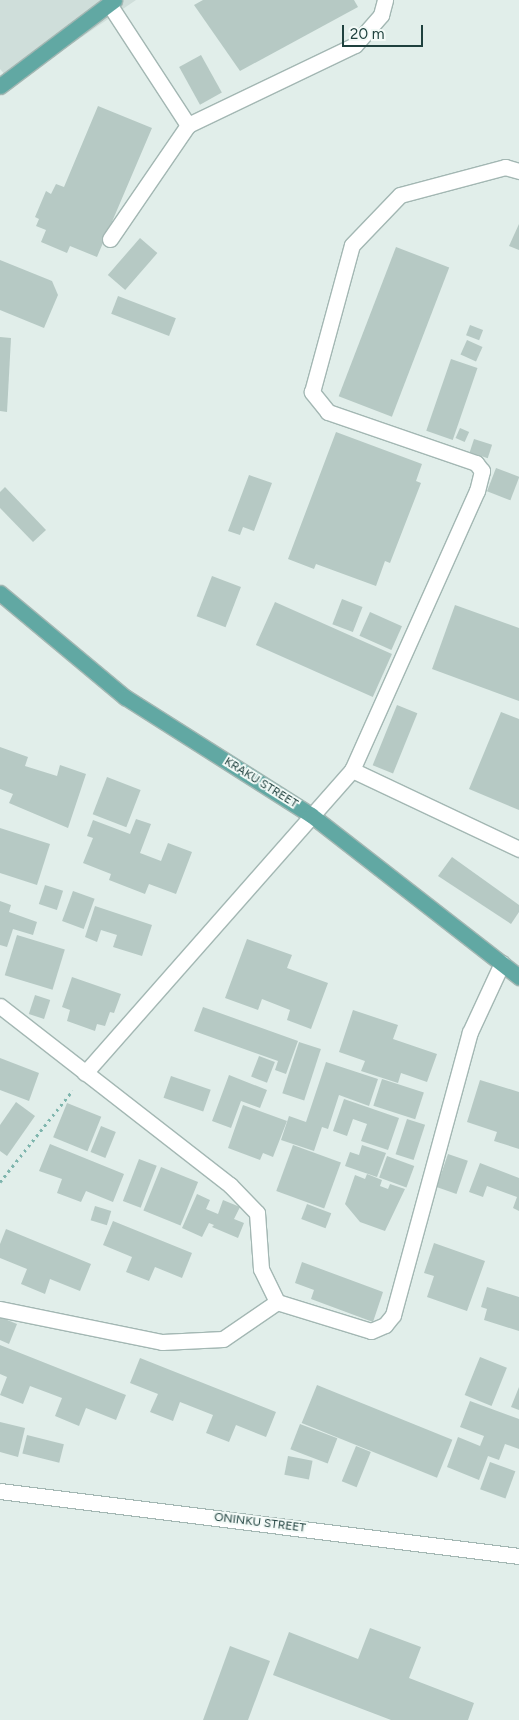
<!DOCTYPE html>
<html>
<head>
<meta charset="utf-8">
<style>
	body { margin:0 }
	#map { position:relative; width:519px; height:1720px; overflow:hidden; background:#e1eeea; font-family:Figtree,sans-serif }
	div>[style] { position:absolute }
	.built>* { inset:0; background:#cfdeda }
	.building>* { inset:0; background:#b6c9c4; transform-origin:0 0 }
	.path>* { height:3px; margin-top:-1.5px; transform-origin:0; background:repeating-linear-gradient(90deg,#7eb5ad 0 2.5px,transparent 0 6.5px) }
	.roads { filter:drop-shadow(1px 0 #a3b7b3) drop-shadow(-1px 0 #a3b7b3) drop-shadow(0 1px #a3b7b3) drop-shadow(0 -1px #a3b7b3) }
	.minor>* { height:15px; margin:-7.5px; padding:0 7.5px; transform-origin:7.5px; border-radius:7.5px; background:#fff }
	.major>* { height:15px; margin:-7.5px; padding:0 7.5px; transform-origin:7.5px; border-radius:7.5px; background:#61a8a3 }
	span { translate:-50% -50%; white-space:nowrap; text-align:center; line-height:1.15; -webkit-text-stroke:4px #f3faf7; paint-order:stroke }
	.street-label { font-size:12px; color:#1f413e }
	.scale { position:absolute; left:342px; top:25px; width:81px; height:22px; box-sizing:border-box; border:2px solid #1f413e; border-top:0; padding-left:6px; font-size:15px; line-height:18px; white-space:nowrap; color:#1f413e; -webkit-text-stroke:4px #f3faf7; paint-order:stroke }
</style>
</head>
<body>
<div id="map">
	<div class="built">
		<i style="clip-path:polygon(0 0,136px 0,13px 84px,0 69px)"></i>
	</div>
	<div class="building">
		<i style="clip-path:polygon(203px 0,354px 0,358px 7px,240px 71px,194px 5px)"></i>
		<i style="left:201px;top:55px;width:43px;height:25px;rotate:61deg"></i>
		<i style="clip-path:polygon(98px 106px,152px 128px,97px 257px,70px 246px,67px 253px,41px 242px,46px 230px,36px 226px,39px 219px,35px 217px,46px 191px,51px 194px,56px 184px,64px 187px)"></i>
		<i style="clip-path:polygon(519px 224px,519px 250px,509px 246px)"></i>
		<i style="left:140px;top:238px;width:23px;height:49px;rotate:41deg"></i>
		<i style="left:396px;top:247px;width:57px;height:160px;rotate:21deg"></i>
		<i style="clip-path:polygon(0 260px,52px 281px,58px 295px,44px 328px,0 310px)"></i>
		<i style="left:118px;top:296px;width:62px;height:19px;rotate:21deg"></i>
		<i style="left:470px;top:325px;width:14px;height:11px;rotate:21deg"></i>
		<i style="clip-path:polygon(0 337px,11px 338px,7px 412px,0 411px)"></i>
		<i style="left:467px;top:340px;width:17px;height:16px;rotate:24deg"></i>
		<i style="left:451px;top:359px;width:28px;height:76px;rotate:19deg"></i>
		<i style="left:460px;top:428px;width:10px;height:11px;rotate:24deg"></i>
		<i style="clip-path:polygon(336px 432px,422px 464px,416px 481px,421px 483px,390px 563px,385px 561px,376px 586px,316px 564px,314px 569px,288px 559px)"></i>
		<i style="left:474px;top:439px;width:19px;height:14px;rotate:18deg"></i>
		<i style="left:496px;top:468px;width:25px;height:25px;rotate:21deg"></i>
		<i style="clip-path:polygon(249px 475px,272px 483px,254px 531px,243px 527px,240px 535px,228px 531px)"></i>
		<i style="clip-path:polygon(5px 487px,46px 530px,33px 542px,0 508px,0 492px)"></i>
		<i style="left:212px;top:576px;width:31px;height:43px;rotate:21deg"></i>
		<i style="left:342px;top:599px;width:22px;height:27px;rotate:21deg"></i>
		<i style="left:275px;top:602px;width:128px;height:47px;rotate:24deg"></i>
		<i style="clip-path:polygon(455px 605px,519px 628px,519px 701px,432px 669px)"></i>
		<i style="left:370px;top:612px;width:35px;height:26px;rotate:24deg"></i>
		<i style="left:397px;top:705px;width:22px;height:65px;rotate:22deg"></i>
		<i style="clip-path:polygon(501px 712px,519px 719px,519px 810px,469px 789px)"></i>
		<i style="clip-path:polygon(0 747px,28px 757px,25px 766px,57px 776px,60px 765px,86px 774px,68px 828px,9px 803px,13px 794px,0 789px)"></i>
		<i style="left:107px;top:777px;width:36px;height:40px;rotate:21deg"></i>
		<i style="clip-path:polygon(136px 819px,151px 824px,140px 853px,161px 861px,168px 843px,192px 852px,176px 894px,149px 884px,145px 894px,109px 880px,111px 874px,83px 863px,93px 838px,87px 836px,93px 820px,130px 834px)"></i>
		<i style="clip-path:polygon(0 828px,50px 844px,37px 885px,0 873px)"></i>
		<i style="clip-path:polygon(452px 857px,519px 905px,519px 912px,511px 924px,438px 876px)"></i>
		<i style="left:45px;top:885px;width:19px;height:20px;rotate:18deg"></i>
		<i style="left:73px;top:891px;width:23px;height:32px;rotate:20deg"></i>
		<i style="clip-path:polygon(0 901px,11px 905px,9px 912px,37px 922px,33px 935px,13px 929px,7px 947px,0 945px)"></i>
		<i style="clip-path:polygon(95px 906px,152px 925px,142px 956px,113px 947px,117px 935px,101px 930px,97px 942px,85px 937px)"></i>
		<i style="left:17px;top:935px;width:50px;height:42px;rotate:17deg"></i>
		<i style="clip-path:polygon(247px 939px,292px 955px,287px 968px,328px 983px,311px 1029px,287px 1020px,290px 1010px,262px 999px,258px 1010px,225px 998px)"></i>
		<i style="clip-path:polygon(72px 977px,121px 994px,114px 1013px,110px 1012px,105px 1026px,97px 1024px,95px 1031px,67px 1021px,70px 1010px,62px 1007px)"></i>
		<i style="left:35px;top:995px;width:16px;height:20px;rotate:18deg"></i>
		<i style="clip-path:polygon(203px 1007px,298px 1041px,286px 1074px,275px 1070px,278px 1061px,194px 1031px)"></i>
		<i style="clip-path:polygon(353px 1010px,398px 1025px,393px 1039px,437px 1054px,427px 1082px,401px 1073px,398px 1083px,361px 1071px,365px 1061px,339px 1052px)"></i>
		<i style="left:299px;top:1042px;width:23px;height:54px;rotate:18deg"></i>
		<i style="left:259px;top:1056px;width:17px;height:22px;rotate:21deg"></i>
		<i style="clip-path:polygon(0 1058px,39px 1073px,29px 1101px,0 1090px)"></i>
		<i style="clip-path:polygon(326px 1062px,378px 1079px,369px 1106px,339px 1095px,328px 1129px,322px 1127px,314px 1151px,281px 1140px,289px 1116px,306px 1122px)"></i>
		<i style="clip-path:polygon(229px 1075px,267px 1090px,260px 1108px,241px 1101px,231px 1128px,212px 1121px)"></i>
		<i style="left:171px;top:1076px;width:42px;height:23px;rotate:19deg"></i>
		<i style="left:382px;top:1079px;width:44px;height:28px;rotate:18deg"></i>
		<i style="clip-path:polygon(480px 1080px,519px 1092px,519px 1149px,494px 1141px,497px 1132px,467px 1122px)"></i>
		<i style="clip-path:polygon(344px 1099px,399px 1118px,388px 1150px,361px 1141px,367px 1124px,353px 1119px,347px 1136px,333px 1131px)"></i>
		<i style="clip-path:polygon(16px 1102px,35px 1116px,7px 1156px,0 1151px,0 1125px)"></i>
		<i style="left:67px;top:1103px;width:37px;height:37px;rotate:22deg"></i>
		<i style="clip-path:polygon(243px 1105px,287px 1121px,273px 1157px,263px 1153px,260px 1160px,228px 1148px)"></i>
		<i style="left:407px;top:1119px;width:19px;height:37px;rotate:18deg"></i>
		<i style="left:101px;top:1126px;width:16px;height:28px;rotate:22deg"></i>
		<i style="clip-path:polygon(50px 1144px,124px 1174px,113px 1202px,86px 1191px,81px 1202px,57px 1193px,62px 1179px,39px 1171px)"></i>
		<i style="left:293px;top:1145px;width:51px;height:49px;rotate:20deg"></i>
		<i style="clip-path:polygon(362px 1145px,386px 1153px,377px 1177px,345px 1166px,350px 1152px,359px 1155px)"></i>
		<i style="left:448px;top:1154px;width:21px;height:35px;rotate:19deg"></i>
		<i style="left:387px;top:1156px;width:29px;height:23px;rotate:20deg"></i>
		<i style="left:139px;top:1159px;width:19px;height:45px;rotate:21deg"></i>
		<i style="clip-path:polygon(480px 1163px,519px 1178px,519px 1211px,513px 1208px,517px 1197px,487px 1186px,483px 1197px,469px 1192px)"></i>
		<i style="left:161px;top:1167px;width:40px;height:47px;rotate:22deg"></i>
		<i style="clip-path:polygon(367px 1174px,382px 1180px,380px 1186px,388px 1189px,390px 1184px,405px 1189px,385px 1231px,360px 1222px,345px 1204px,355px 1175px,365px 1179px)"></i>
		<i style="clip-path:polygon(197px 1194px,210px 1200px,206px 1209px,218px 1214px,223px 1200px,240px 1207px,234px 1219px,244px 1223px,238px 1238px,212px 1227px,214px 1225px,209px 1223px,202px 1237px,182px 1228px)"></i>
		<i style="left:307px;top:1204px;width:26px;height:16px;rotate:21deg"></i>
		<i style="left:95px;top:1206px;width:17px;height:15px;rotate:17deg"></i>
		<i style="clip-path:polygon(113px 1221px,192px 1253px,182px 1278px,155px 1267px,149px 1281px,126px 1272px,132px 1257px,103px 1245px)"></i>
		<i style="clip-path:polygon(6px 1229px,91px 1264px,80px 1291px,50px 1279px,45px 1294px,21px 1284px,27px 1269px,0 1258px,0 1244px)"></i>
		<i style="clip-path:polygon(434px 1243px,485px 1261px,467px 1311px,427px 1297px,434px 1276px,424px 1273px)"></i>
		<i style="clip-path:polygon(302px 1262px,383px 1292px,373px 1322px,311px 1299px,314px 1290px,295px 1283px)"></i>
		<i style="clip-path:polygon(487px 1287px,519px 1297px,519px 1331px,484px 1320px,487px 1309px,481px 1307px)"></i>
		<i style="clip-path:polygon(0 1317px,17px 1324px,9px 1344px,0 1340px)"></i>
		<i style="clip-path:polygon(0 1345px,126px 1395px,116px 1420px,86px 1408px,79px 1426px,55px 1416px,62px 1398px,30px 1386px,23px 1404px,0 1395px,7px 1377px,0 1374px)"></i>
		<i style="left:480px;top:1357px;width:29px;height:41px;rotate:22deg"></i>
		<i style="clip-path:polygon(140px 1358px,276px 1412px,266px 1437px,236px 1425px,229px 1442px,206px 1433px,213px 1415px,180px 1402px,173px 1421px,150px 1412px,158px 1394px,130px 1383px)"></i>
		<i style="left:317px;top:1385px;width:146px;height:41px;rotate:22deg"></i>
		<i style="clip-path:polygon(519px 1387px,519px 1410px,511px 1407px)"></i>
		<i style="clip-path:polygon(470px 1401px,519px 1419px,519px 1449px,505px 1444px,499px 1460px,488px 1456px,479px 1480px,447px 1467px,458px 1437px,480px 1446px,484px 1436px,460px 1427px)"></i>
		<i style="clip-path:polygon(0 1422px,25px 1428px,18px 1457px,0 1452px)"></i>
		<i style="left:300px;top:1424px;width:40px;height:27px;rotate:21deg"></i>
		<i style="left:27px;top:1435px;width:38px;height:19px;rotate:14deg"></i>
		<i style="left:356px;top:1446px;width:16px;height:38px;rotate:22deg"></i>
		<i style="left:288px;top:1456px;width:25px;height:19px;rotate:11deg"></i>
		<i style="left:490px;top:1462px;width:27px;height:29px;rotate:20deg"></i>
		<i style="clip-path:polygon(370px 1628px,421px 1647px,409px 1678px,474px 1703px,468px 1720px,391px 1720px,273px 1675px,289px 1632px,358px 1659px)"></i>
		<i style="clip-path:polygon(230px 1646px,270px 1661px,248px 1720px,203px 1720px)"></i>
	</div>
	<div class="path">
		<i style="left:0;top:1182px;width:117px;rotate:-51.6deg"></i>
	</div>
	<div class="roads">
		<div class="minor">
			<i style="left:109px;top:4px;width:145px;rotate:56.9deg"></i>
			<i style="left:110px;top:239px;width:138px;rotate:-55.6deg"></i>
			<i style="left:188px;top:125px;width:185px;rotate:-25.6deg"></i>
			<i style="left:355px;top:45px;width:40px;rotate:-49deg"></i>
			<i style="left:381px;top:15px;width:16px;rotate:-75deg"></i>
			<i style="left:352px;top:770px;width:185px;rotate:25.3deg"></i>
			<i style="left:0;top:1006px;width:291px;rotate:37.9deg"></i>
			<i style="left:230px;top:1185px;width:39px;rotate:46deg"></i>
			<i style="left:257px;top:1213px;width:56px;rotate:85.9deg"></i>
			<i style="left:261px;top:1269px;width:37px;rotate:64deg"></i>
			<i style="left:277px;top:1302px;width:65px;rotate:145.6deg"></i>
			<i style="left:223px;top:1339px;width:61px;rotate:177.2deg"></i>
			<i style="left:162px;top:1342px;width:165px;rotate:-168.5deg"></i>
			<i style="left:85px;top:1073px;width:404px;rotate:-48.6deg"></i>
			<i style="left:352px;top:770px;width:306px;rotate:-65.9deg"></i>
			<i style="left:477px;top:491px;width:21px;rotate:-76deg"></i>
			<i style="left:482px;top:471px;width:10px;rotate:-127deg"></i>
			<i style="left:476px;top:463px;width:157px;rotate:-161deg"></i>
			<i style="left:328px;top:412px;width:26px;rotate:-129deg"></i>
			<i style="left:312px;top:392px;width:152px;rotate:-74.8deg"></i>
			<i style="left:352px;top:245px;width:69px;rotate:-46.2deg"></i>
			<i style="left:400px;top:195px;width:109px;rotate:-14.9deg"></i>
			<i style="left:505px;top:167px;width:15px;rotate:16deg"></i>
			<i style="left:277px;top:1302px;width:98px;rotate:17.1deg"></i>
			<i style="left:371px;top:1331px;width:15px;rotate:-23deg"></i>
			<i style="left:385px;top:1325px;width:13px;rotate:-51deg"></i>
			<i style="left:393px;top:1315px;width:293px;rotate:-74.8deg"></i>
			<i style="left:470px;top:1032px;width:76px;rotate:-65.1deg"></i>
			<i style="left:0;top:1491px;width:523px;rotate:7.14deg"></i>
		</div>
		<div class="major">
			<i style="left:0;top:86px;width:143px;rotate:-37deg"></i>
			<i style="left:0;top:593px;width:163px;rotate:39.8deg"></i>
			<i style="left:125px;top:697px;width:220px;rotate:32.4deg"></i>
			<i style="left:311px;top:815px;width:264px;rotate:37.9deg"></i>
		</div>
	</div>
	<div class="street-label">
		<span style="left:261px;top:783px;rotate:32deg">KRAKU STREET</span>
		<span style="left:260px;top:1523px;rotate:7deg">ONINKU STREET</span>
	</div>
	<div class="scale">20 m</div>
</div>
</body>
</html>
